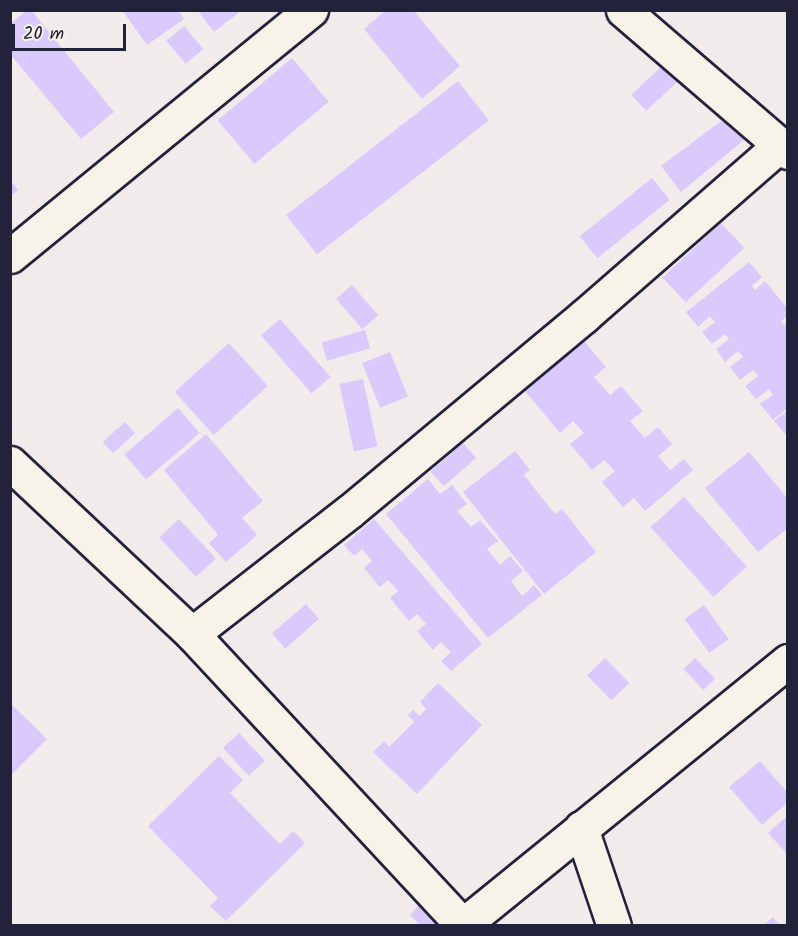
<!DOCTYPE html>
<html>
<head>
<meta charset="utf-8">
<style>
	body { margin:0 }
	#map { position:relative; width:798px; height:936px; overflow:hidden; background:#f1ebec; font-family:Kalam,sans-serif }
	div>[style] { position:absolute }
	.building>* { inset:0; background:#dacafc; transform-origin:0 0 }
	.roads { filter:drop-shadow(2px 0 #22223b) drop-shadow(-2px 0 #22223b) drop-shadow(0 2px #22223b) drop-shadow(0 -2px #22223b) }
	.minor>* { height:33px; margin:-16.5px; padding:0 16.5px; transform-origin:16.5px; border-radius:16.5px; background:#f7f3e8 }
	span { translate:-50% -50%; white-space:nowrap; text-align:center; line-height:1.15; -webkit-text-stroke:4.5px #f7f3e8; paint-order:stroke }
	.frame { position:absolute; inset:0; border:12px solid #22223b; pointer-events:none }
	.scale { position:absolute; left:12px; top:24px; width:114px; height:27px; box-sizing:border-box; border:3px solid #22223b; border-top:0; padding-left:8px; font-size:18px; line-height:21px; white-space:nowrap; color:#22223b; -webkit-text-stroke:4px #f7f3e8; paint-order:stroke }
</style>
</head>
<body>
<div id="map">
	<div class="building">
		<i style="clip-path:polygon(27px 10px,31px 10px,114px 112px,81px 139px,10px 54px,10px 24px)"></i>
		<i style="clip-path:polygon(122px 10px,178px 10px,184px 19px,147px 45px)"></i>
		<i style="clip-path:polygon(197px 10px,242px 10px,214px 32px)"></i>
		<i style="clip-path:polygon(386px 10px,413px 10px,460px 66px,422px 99px,364px 29px)"></i>
		<i style="left:184px;top:26px;width:30px;height:23px;rotate:50deg"></i>
		<i style="left:292px;top:58px;width:57px;height:97px;rotate:50deg"></i>
		<i style="left:662px;top:66px;width:22px;height:42px;rotate:47deg"></i>
		<i style="left:458px;top:81px;width:50px;height:218px;rotate:52deg"></i>
		<i style="clip-path:polygon(732px 113px,750px 135px,681px 192px,661px 166px)"></i>
		<i style="left:652px;top:178px;width:28px;height:93px;rotate:51deg"></i>
		<i style="clip-path:polygon(10px 180px,18px 190px,10px 196px)"></i>
		<i style="left:721px;top:223px;width:34px;height:80px;rotate:47deg"></i>
		<i style="clip-path:polygon(749px 262px,762px 277px,752px 286px,755px 290px,765px 281px,788px 309px,788px 316px,781px 321px,784px 325px,788px 322px,788px 408px,773px 420px,760px 404px,773px 395px,769px 389px,756px 399px,745px 386px,758px 376px,753px 370px,740px 380px,730px 367px,743px 357px,738px 351px,725px 362px,716px 349px,729px 339px,725px 334px,712px 344px,702px 332px,715px 322px,710px 316px,698px 327px,686px 312px)"></i>
		<i style="left:352px;top:285px;width:40px;height:21px;rotate:49deg"></i>
		<i style="left:280px;top:319px;width:77px;height:25px;rotate:49deg"></i>
		<i style="left:365px;top:330px;width:19px;height:45px;rotate:74deg"></i>
		<i style="clip-path:polygon(578px 334px,606px 367px,594px 377px,610px 395px,621px 386px,643px 411px,630px 421px,645px 438px,658px 427px,672px 444px,658px 456px,670px 470px,684px 459px,693px 470px,645px 511px,634px 498px,623px 507px,602px 482px,615px 471px,604px 460px,592px 470px,570px 444px,584px 433px,573px 421px,560px 433px,519px 384px)"></i>
		<i style="left:229px;top:343px;width:58px;height:73px;rotate:48deg"></i>
		<i style="left:390px;top:352px;width:48px;height:30px;rotate:68deg"></i>
		<i style="left:363px;top:379px;width:69px;height:24px;rotate:78deg"></i>
		<i style="left:178px;top:408px;width:33px;height:71px;rotate:49deg"></i>
		<i style="clip-path:polygon(788px 410px,788px 437px,774px 421px)"></i>
		<i style="left:125px;top:422px;width:15px;height:30px;rotate:48deg"></i>
		<i style="clip-path:polygon(206px 434px,263px 501px,242px 518px,257px 535px,226px 562px,209px 543px,218px 535px,164px 470px)"></i>
		<i style="left:463px;top:443px;width:20px;height:43px;rotate:49deg"></i>
		<i style="clip-path:polygon(515px 451px,530px 470px,524px 475px,555px 514px,562px 509px,596px 552px,544px 594px,463px 492px)"></i>
		<i style="clip-path:polygon(749px 452px,788px 499px,788px 528px,758px 552px,705px 488px)"></i>
		<i style="clip-path:polygon(428px 479px,440px 494px,452px 485px,467px 504px,457px 511px,471px 527px,480px 520px,498px 541px,487px 549px,500px 565px,510px 556px,523px 571px,511px 581px,522px 596px,534px 585px,542px 595px,488px 638px,386px 514px)"></i>
		<i style="left:684px;top:497px;width:94px;height:45px;rotate:48deg"></i>
		<i style="left:179px;top:519px;width:54px;height:27px;rotate:47deg"></i>
		<i style="clip-path:polygon(374px 519px,482px 644px,451px 671px,441px 661px,451px 652px,441px 642px,433px 650px,417px 631px,426px 624px,417px 614px,409px 621px,390px 598px,398px 591px,388px 580px,380px 587px,364px 568px,372px 561px,362px 549px,354px 556px,344px 545px)"></i>
		<i style="left:306px;top:604px;width:20px;height:45px;rotate:49deg"></i>
		<i style="left:704px;top:605px;width:42px;height:24px;rotate:54deg"></i>
		<i style="left:605px;top:658px;width:35px;height:25px;rotate:46deg"></i>
		<i style="left:695px;top:658px;width:29px;height:16px;rotate:46deg"></i>
		<i style="clip-path:polygon(438px 683px,482px 725px,417px 794px,373px 752px,384px 741px,389px 747px,414px 722px,408px 715px,413px 710px,420px 716px,426px 709px,420px 702px)"></i>
		<i style="clip-path:polygon(10px 703px,47px 739px,10px 776px)"></i>
		<i style="left:239px;top:733px;width:38px;height:22px;rotate:47deg"></i>
		<i style="clip-path:polygon(219px 756px,243px 780px,230px 793px,280px 844px,293px 831px,305px 843px,226px 921px,210px 906px,218px 898px,148px 826px)"></i>
		<i style="clip-path:polygon(760px 761px,788px 793px,788px 802px,762px 825px,729px 787px)"></i>
		<i style="clip-path:polygon(788px 815px,788px 855px,768px 833px)"></i>
		<i style="clip-path:polygon(424px 900px,450px 926px,421px 926px,410px 915px)"></i>
		<i style="clip-path:polygon(773px 917px,780px 926px,763px 926px)"></i>
	</div>
	<div class="roads">
		<div class="minor">
			<i style="left:623px;top:10px;width:218px;rotate:40.7deg"></i>
			<i style="left:10px;top:256px;width:389px;rotate:-39.3deg"></i>
			<i style="left:10px;top:463px;width:250px;rotate:43.2deg"></i>
			<i style="left:192px;top:634px;width:398px;rotate:47.1deg"></i>
			<i style="left:192px;top:634px;width:200px;rotate:-37.9deg"></i>
			<i style="left:350px;top:511px;width:305px;rotate:-39.8deg"></i>
			<i style="left:584px;top:316px;width:259px;rotate:-41.1deg"></i>
			<i style="left:581px;top:828px;width:103px;rotate:71.4deg"></i>
			<i style="left:463px;top:925px;width:419px;rotate:-39.1deg"></i>
		</div>
	</div>
	<div class="frame"></div>
	<div class="scale">20 m</div>
</div>
</body>
</html>
